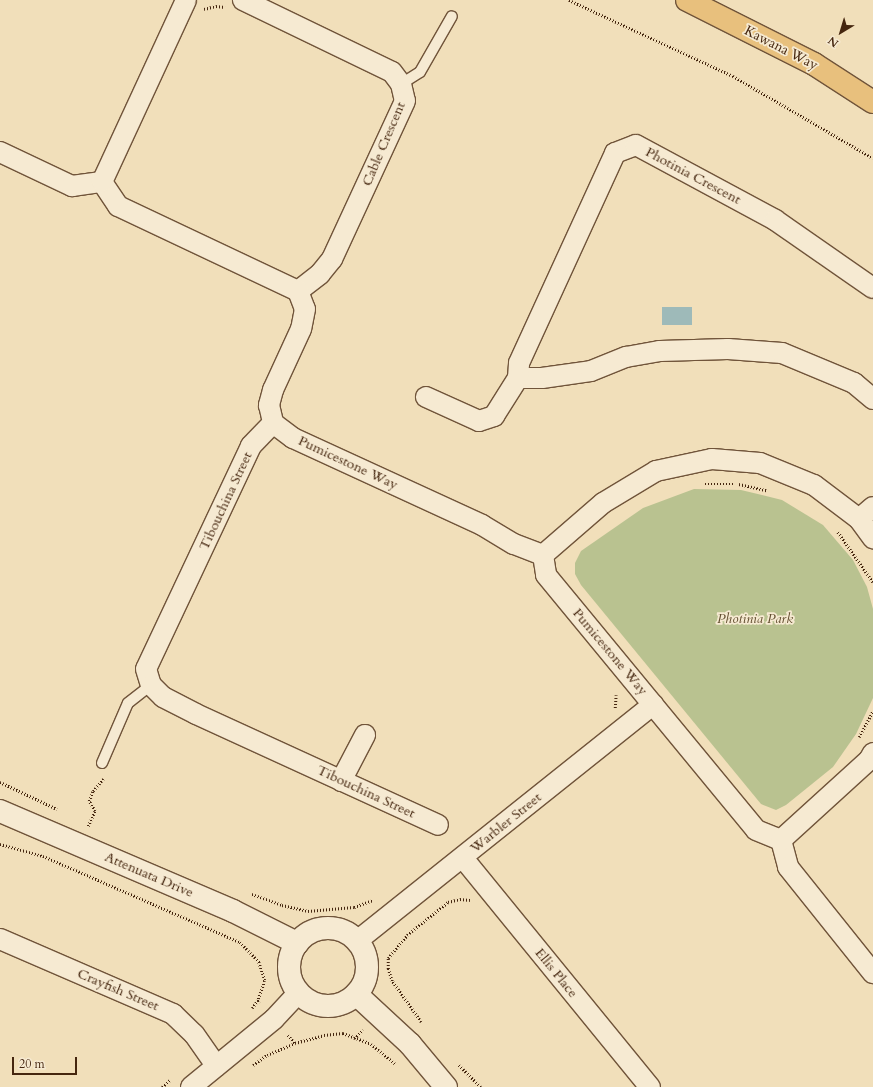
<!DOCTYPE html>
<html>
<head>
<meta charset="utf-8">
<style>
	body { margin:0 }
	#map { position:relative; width:873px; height:1087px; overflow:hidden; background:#f1dfba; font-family:Cardo,serif }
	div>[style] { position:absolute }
	.green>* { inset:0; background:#b9c290 }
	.water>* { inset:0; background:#9ebab9; transform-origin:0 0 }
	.path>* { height:2.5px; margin-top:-1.25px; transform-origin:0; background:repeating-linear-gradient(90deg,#45260f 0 1px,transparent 0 3px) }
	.roads { filter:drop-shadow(1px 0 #70543a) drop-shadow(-1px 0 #70543a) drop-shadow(0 1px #70543a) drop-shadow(0 -1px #70543a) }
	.lane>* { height:10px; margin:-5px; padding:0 5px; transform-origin:5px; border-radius:5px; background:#f6ead2 }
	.street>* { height:20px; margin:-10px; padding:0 10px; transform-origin:10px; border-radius:10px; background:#f6ead2 }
	.secondary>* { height:22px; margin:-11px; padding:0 11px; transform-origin:11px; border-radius:11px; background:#f6ead2 }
	.secondary>.ring { margin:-11px; padding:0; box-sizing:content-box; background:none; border:22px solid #f6ead2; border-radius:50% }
	.primary>* { height:22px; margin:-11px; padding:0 11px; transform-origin:11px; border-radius:11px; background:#e8c07d }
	span { translate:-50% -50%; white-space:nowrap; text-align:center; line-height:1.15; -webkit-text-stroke:3.5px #f6ead2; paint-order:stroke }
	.street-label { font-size:14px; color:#45260f }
	.park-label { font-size:14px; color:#624d2f; font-style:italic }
	.north { position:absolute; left:821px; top:12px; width:40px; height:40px; -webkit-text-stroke:3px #f6ead2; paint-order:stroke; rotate:218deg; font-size:11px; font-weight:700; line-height:16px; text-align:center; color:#45260f }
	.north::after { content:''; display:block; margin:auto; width:14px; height:18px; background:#45260f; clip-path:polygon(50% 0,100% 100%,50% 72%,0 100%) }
	.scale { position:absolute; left:12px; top:1057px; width:65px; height:18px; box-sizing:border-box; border:2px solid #45260f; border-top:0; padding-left:5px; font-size:12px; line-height:14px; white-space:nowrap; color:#45260f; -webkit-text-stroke:3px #f6ead2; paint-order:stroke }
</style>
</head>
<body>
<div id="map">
	<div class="green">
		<i style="clip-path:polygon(694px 489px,741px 490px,782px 500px,823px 525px,853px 560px,867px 587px,873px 609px,873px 698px,856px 734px,833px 767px,786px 805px,776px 810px,761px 804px,581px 585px,575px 574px,575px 563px,581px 551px,643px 508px)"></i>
	</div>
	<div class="water">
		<i style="left:662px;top:307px;width:30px;height:18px"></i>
	</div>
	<div class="path">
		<i style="left:569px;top:0;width:181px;rotate:24.9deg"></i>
		<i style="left:733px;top:76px;width:162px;rotate:30.4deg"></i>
		<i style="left:204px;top:9px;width:12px;rotate:-14deg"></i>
		<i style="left:216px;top:6px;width:9px;rotate:6deg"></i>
		<i style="left:705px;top:484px;width:29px"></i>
		<i style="left:739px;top:484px;width:28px;rotate:13deg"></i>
		<i style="left:838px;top:532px;width:61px;rotate:55deg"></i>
		<i style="left:615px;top:708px;width:13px;rotate:-86deg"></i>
		<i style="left:859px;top:737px;width:30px;rotate:-62deg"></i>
		<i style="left:0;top:782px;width:63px;rotate:25.3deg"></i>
		<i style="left:88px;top:826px;width:17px;rotate:-65deg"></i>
		<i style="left:95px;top:811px;width:12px;rotate:-121deg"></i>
		<i style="left:89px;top:801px;width:11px;rotate:-68deg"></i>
		<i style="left:93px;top:791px;width:16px;rotate:-50deg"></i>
		<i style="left:0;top:844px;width:45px;rotate:15.6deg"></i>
		<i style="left:43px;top:856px;width:215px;rotate:23.6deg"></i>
		<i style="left:240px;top:942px;width:28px;rotate:46deg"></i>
		<i style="left:259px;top:962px;width:20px;rotate:72deg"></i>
		<i style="left:265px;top:981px;width:20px;rotate:110deg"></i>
		<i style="left:258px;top:1000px;width:3px;rotate:45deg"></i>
		<i style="left:252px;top:894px;width:32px;rotate:20deg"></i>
		<i style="left:282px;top:905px;width:27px;rotate:13deg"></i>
		<i style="left:308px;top:911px;width:46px;rotate:-5deg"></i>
		<i style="left:354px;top:907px;width:20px;rotate:-20deg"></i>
		<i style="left:252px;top:1008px;width:10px;rotate:-53deg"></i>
		<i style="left:421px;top:1022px;width:50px;rotate:-125.3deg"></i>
		<i style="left:392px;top:981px;width:13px;rotate:-108deg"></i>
		<i style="left:388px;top:969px;width:11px;rotate:-90deg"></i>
		<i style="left:388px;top:958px;width:30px;rotate:-50deg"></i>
		<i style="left:407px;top:935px;width:53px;rotate:-38.8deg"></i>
		<i style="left:448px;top:902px;width:12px;rotate:-14deg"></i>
		<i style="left:460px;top:899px;width:10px;rotate:6deg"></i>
		<i style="left:288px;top:1035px;width:11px;rotate:49deg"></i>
		<i style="left:295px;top:1043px;width:30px;rotate:-15deg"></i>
		<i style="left:324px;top:1035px;width:19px;rotate:-6deg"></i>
		<i style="left:343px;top:1033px;width:30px;rotate:21deg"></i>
		<i style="left:371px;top:1044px;width:32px;rotate:39deg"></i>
		<i style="left:354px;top:1038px;width:12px;rotate:-42deg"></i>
		<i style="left:253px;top:1065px;width:17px;rotate:-36deg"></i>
		<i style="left:267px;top:1055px;width:30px;rotate:-23deg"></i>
		<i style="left:459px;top:1065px;width:31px;rotate:45deg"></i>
		<i style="left:162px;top:1087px;width:11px;rotate:-41deg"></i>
	</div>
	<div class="roads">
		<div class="lane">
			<i style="left:401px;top:84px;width:22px;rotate:-32deg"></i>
			<i style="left:420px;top:72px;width:64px;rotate:-60.3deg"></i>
			<i style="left:102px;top:763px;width:65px;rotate:-66.6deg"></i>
			<i style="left:128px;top:703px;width:29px;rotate:-38deg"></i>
		</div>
		<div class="street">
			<i style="left:243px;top:0;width:165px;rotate:25.8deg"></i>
			<i style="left:392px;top:72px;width:15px;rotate:53deg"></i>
			<i style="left:401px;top:84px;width:17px;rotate:77deg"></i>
			<i style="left:405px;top:101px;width:174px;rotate:114.8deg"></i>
			<i style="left:332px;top:259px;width:19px;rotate:129deg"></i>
			<i style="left:320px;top:274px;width:28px;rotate:142deg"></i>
			<i style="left:0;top:152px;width:80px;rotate:25.3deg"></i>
			<i style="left:72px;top:186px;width:30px;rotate:-8deg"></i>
			<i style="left:102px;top:182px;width:29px;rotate:56deg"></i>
			<i style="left:118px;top:206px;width:199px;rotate:25.3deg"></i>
			<i style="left:298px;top:291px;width:19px;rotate:69deg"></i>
			<i style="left:305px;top:309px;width:20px;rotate:101deg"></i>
			<i style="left:301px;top:329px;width:67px;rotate:114.7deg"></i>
			<i style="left:273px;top:390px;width:16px;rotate:105deg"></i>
			<i style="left:269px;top:405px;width:18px;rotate:77deg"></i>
			<i style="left:102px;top:182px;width:200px;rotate:-65.2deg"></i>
			<i style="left:518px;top:378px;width:24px"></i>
			<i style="left:542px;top:378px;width:49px;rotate:-8.1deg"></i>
			<i style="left:591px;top:371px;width:38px;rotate:-22deg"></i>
			<i style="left:626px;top:357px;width:35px;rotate:-10deg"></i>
			<i style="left:660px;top:351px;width:68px;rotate:-1.7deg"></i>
			<i style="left:728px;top:349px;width:54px;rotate:4.2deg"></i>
			<i style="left:782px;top:353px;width:78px;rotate:22.6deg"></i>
			<i style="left:854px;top:383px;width:25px;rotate:40deg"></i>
			<i style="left:426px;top:397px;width:58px;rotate:24.4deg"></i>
			<i style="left:479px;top:421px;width:16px;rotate:-18deg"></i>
			<i style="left:494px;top:416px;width:45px;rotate:-57.7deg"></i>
			<i style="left:518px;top:378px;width:15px;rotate:-86deg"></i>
			<i style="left:519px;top:363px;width:231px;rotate:-65.4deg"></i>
			<i style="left:615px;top:153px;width:22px;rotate:-21deg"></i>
			<i style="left:636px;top:145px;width:158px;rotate:28.3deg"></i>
			<i style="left:775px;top:220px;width:119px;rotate:34.8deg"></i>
			<i style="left:273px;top:423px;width:25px;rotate:37deg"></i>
			<i style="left:293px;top:438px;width:208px;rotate:24.7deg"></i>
			<i style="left:482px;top:525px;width:37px;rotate:31deg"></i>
			<i style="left:514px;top:544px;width:31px;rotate:21deg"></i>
			<i style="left:543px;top:555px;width:20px;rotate:81deg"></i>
			<i style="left:546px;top:575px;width:330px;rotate:50.5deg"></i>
			<i style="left:756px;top:830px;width:27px;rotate:22deg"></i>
			<i style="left:781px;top:840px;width:28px;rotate:75deg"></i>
			<i style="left:788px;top:867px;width:136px;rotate:51.3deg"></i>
			<i style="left:273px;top:423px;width:32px;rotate:134deg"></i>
			<i style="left:251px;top:446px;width:246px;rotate:115.2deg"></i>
			<i style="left:146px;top:669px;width:17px;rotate:73deg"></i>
			<i style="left:151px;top:685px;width:17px;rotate:45deg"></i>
			<i style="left:163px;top:697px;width:37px;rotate:27deg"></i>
			<i style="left:196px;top:714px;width:266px;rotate:24.6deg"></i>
			<i style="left:859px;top:519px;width:18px;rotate:-41deg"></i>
			<i style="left:543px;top:555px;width:79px;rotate:-40.9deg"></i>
			<i style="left:603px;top:503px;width:62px;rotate:-31.1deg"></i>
			<i style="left:656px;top:471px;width:57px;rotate:-12.1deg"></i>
			<i style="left:712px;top:459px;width:48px;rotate:4.8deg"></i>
			<i style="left:760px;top:463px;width:58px;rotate:22.2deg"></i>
			<i style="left:814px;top:485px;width:56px;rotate:37.1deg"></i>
			<i style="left:859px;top:519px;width:24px;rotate:54deg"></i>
			<i style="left:341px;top:781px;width:52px;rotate:-62.4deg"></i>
			<i style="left:781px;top:840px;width:119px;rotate:-42.3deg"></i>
			<i style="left:869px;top:760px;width:8px;rotate:-60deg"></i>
			<i style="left:463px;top:858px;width:296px;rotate:50.8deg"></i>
			<i style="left:0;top:939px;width:189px;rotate:23.4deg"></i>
			<i style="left:173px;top:1014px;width:29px;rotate:44deg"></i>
			<i style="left:194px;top:1034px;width:39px;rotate:55deg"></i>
			<i style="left:357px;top:941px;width:379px;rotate:-38.6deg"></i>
			<i style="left:191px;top:1087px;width:107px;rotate:-39.3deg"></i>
			<i style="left:274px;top:1019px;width:35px;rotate:-47deg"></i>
		</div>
		<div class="secondary">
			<i style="left:0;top:811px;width:254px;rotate:23.2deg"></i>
			<i style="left:233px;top:911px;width:72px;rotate:26.6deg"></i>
			<i class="ring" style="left:289px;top:928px;width:56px;height:56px"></i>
			<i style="left:356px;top:994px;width:74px;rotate:42.8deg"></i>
			<i style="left:410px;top:1044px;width:56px;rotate:50.1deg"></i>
		</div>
		<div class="primary">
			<i style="left:687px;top:0;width:142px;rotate:26.7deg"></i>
			<i style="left:814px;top:64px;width:70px;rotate:32.8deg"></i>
		</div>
	</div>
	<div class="street-label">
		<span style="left:781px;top:48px;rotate:27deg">Kawana Way</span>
		<span style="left:384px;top:144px;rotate:-67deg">Cable Crescent</span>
		<span style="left:693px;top:176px;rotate:28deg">Photinia Crescent</span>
		<span style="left:348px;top:463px;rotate:25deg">Pumicestone Way</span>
		<span style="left:226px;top:501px;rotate:-65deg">Tibouchina Street</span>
		<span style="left:610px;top:652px;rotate:50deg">Pumicestone Way</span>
		<span style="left:366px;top:792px;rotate:25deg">Tibouchina Street</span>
		<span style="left:506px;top:823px;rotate:-39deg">Warbler Street</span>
		<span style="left:149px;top:875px;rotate:23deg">Attenuata Drive</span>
		<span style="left:556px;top:973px;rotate:51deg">Ellis Place</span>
		<span style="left:118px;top:990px;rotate:23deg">Crayfish Street</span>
	</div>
	<div class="park-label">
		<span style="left:755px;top:619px">Photinia Park</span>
	</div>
	<div class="north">N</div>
	<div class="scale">20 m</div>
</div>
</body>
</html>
